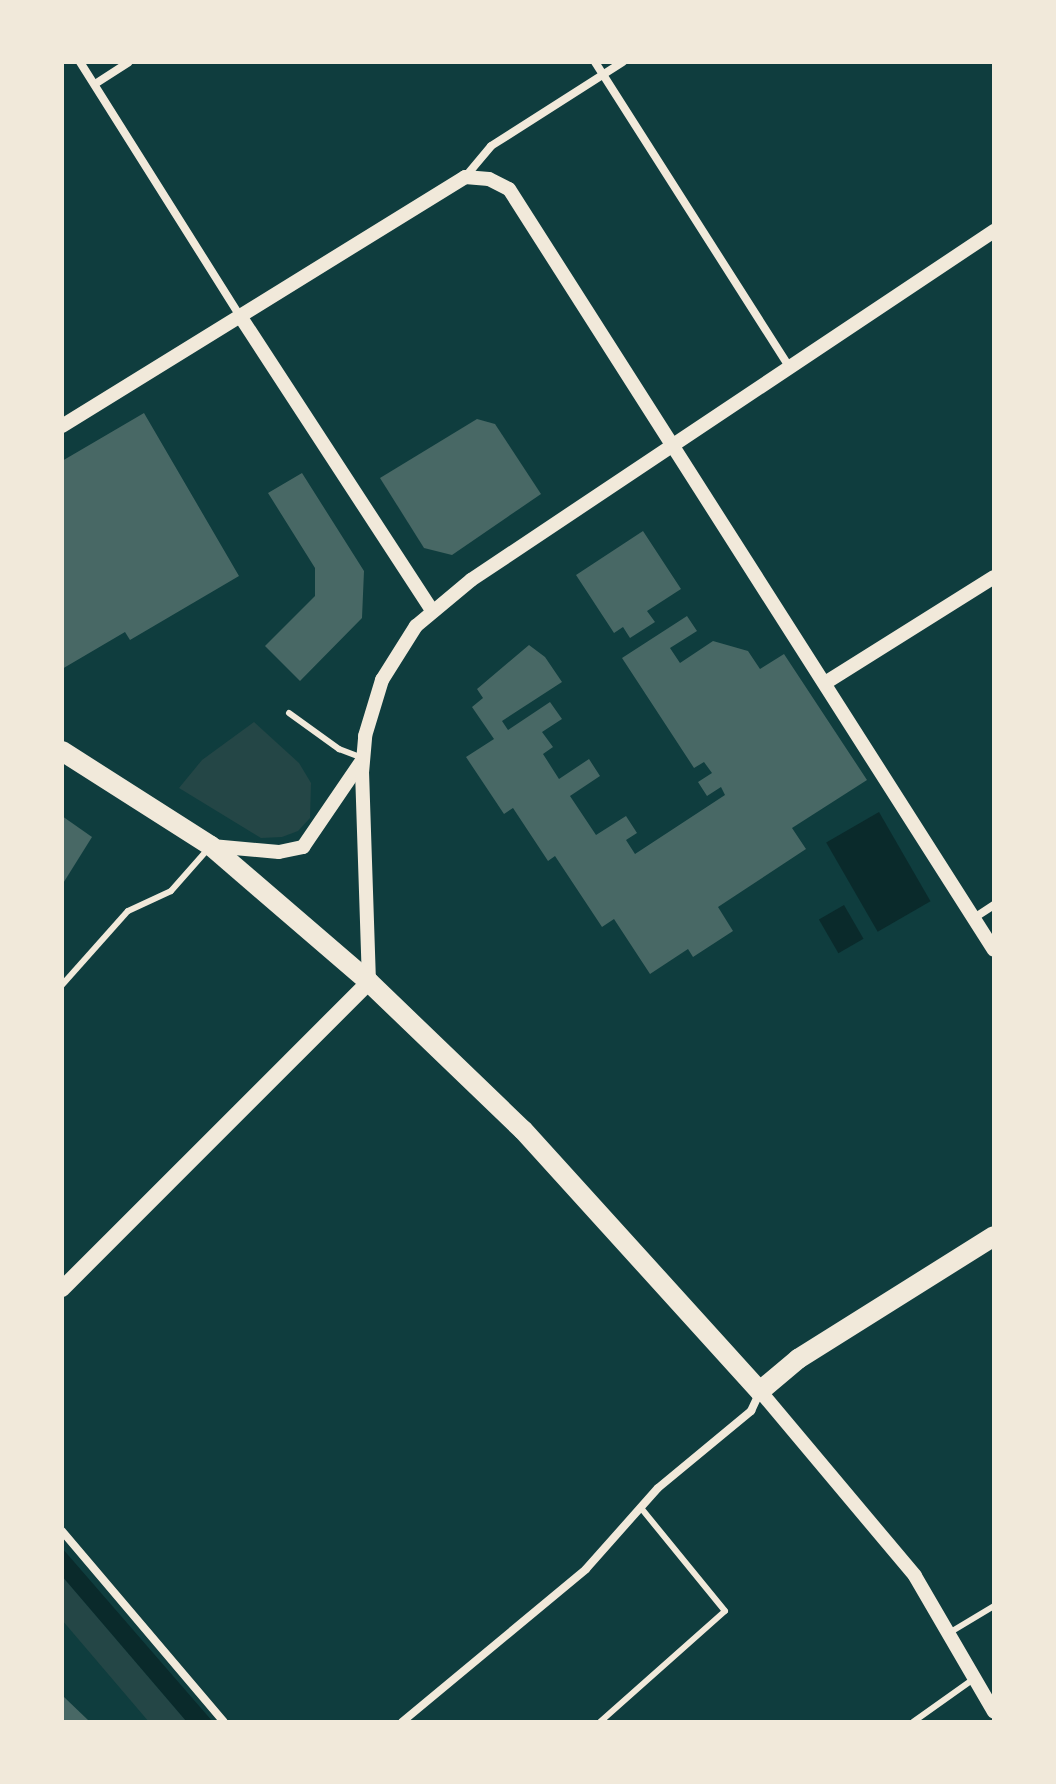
<!DOCTYPE html>
<html>
<head>
<meta charset="utf-8">
<style>
	body { margin:0 }
	#map { position:relative; width:1056px; height:1784px; overflow:hidden; background:#0f3d3e; font-family:Signika,sans-serif }
	div>[style] { position:absolute }
	.green>* { inset:0; background:#244646 }
	.water>* { inset:0; background:#0a2a2b; transform-origin:0 0 }
	.building>* { inset:0; background:#486865 }
	.service>* { height:6px; margin:-3px; padding:0 3px; transform-origin:3px; border-radius:3px; background:#f1e9da }
	.minor>* { height:8px; margin:-4px; padding:0 4px; transform-origin:4px; border-radius:4px; background:#f1e9da }
	.tertiary>* { height:14px; margin:-7px; padding:0 7px; transform-origin:7px; border-radius:7px; background:#f1e9da }
	.secondary>* { height:16px; margin:-8px; padding:0 8px; transform-origin:8px; border-radius:8px; background:#f1e9da }
	.primary>* { height:20px; margin:-10px; padding:0 10px; transform-origin:10px; border-radius:10px; background:#f1e9da }
	span { translate:-50% -50%; white-space:nowrap; text-align:center; line-height:1.15; -webkit-text-stroke:7px #f1e9da; paint-order:stroke }
	.frame { position:absolute; inset:0; border:64px solid #f1e9da; pointer-events:none }
</style>
</head>
<body>
<div id="map">
	<div class="green">
		<i style="clip-path:polygon(254px 722px,299px 763px,311px 783px,310px 818px,298px 831px,282px 837px,261px 838px,179px 788px,202px 760px)"></i>
		<i style="clip-path:polygon(62px 1576px,187px 1722px,149px 1722px,62px 1620px)"></i>
	</div>
	<div class="water">
		<i style="left:879px;top:812px;width:103px;height:61px;rotate:60deg"></i>
		<i style="left:844px;top:905px;width:39px;height:29px;rotate:60deg"></i>
		<i style="clip-path:polygon(62px 1548px,213px 1722px,187px 1722px,62px 1576px)"></i>
	</div>
	<div class="building">
		<i style="clip-path:polygon(144px 413px,239px 576px,130px 640px,125px 632px,62px 669px,62px 461px)"></i>
		<i style="clip-path:polygon(477px 419px,495px 424px,541px 494px,452px 555px,424px 548px,380px 478px)"></i>
		<i style="clip-path:polygon(302px 473px,364px 571px,362px 618px,300px 681px,265px 646px,315px 596px,315px 568px,268px 493px)"></i>
		<i style="clip-path:polygon(643px 531px,681px 589px,647px 611px,655px 622px,630px 638px,623px 627px,614px 633px,576px 575px)"></i>
		<i style="clip-path:polygon(687px 616px,697px 631px,670px 648px,680px 663px,713px 641px,748px 651px,760px 669px,784px 654px,867px 780px,792px 828px,806px 849px,718px 907px,733px 931px,693px 957px,688px 949px,650px 974px,614px 919px,602px 927px,555px 856px,548px 861px,513px 808px,504px 814px,466px 757px,494px 739px,472px 707px,483px 698px,477px 689px,529px 645px,545px 657px,562px 682px,502px 721px,508px 730px,550px 702px,562px 719px,542px 732px,553px 747px,543px 754px,559px 779px,589px 759px,600px 776px,570px 796px,596px 835px,626px 816px,637px 833px,626px 840px,635px 854px,725px 795px,721px 787px,707px 796px,698px 782px,712px 773px,704px 762px,694px 768px,622px 658px)"></i>
		<i style="clip-path:polygon(62px 816px,92px 837px,62px 885px)"></i>
		<i style="clip-path:polygon(64px 1697px,88px 1720px,86px 1722px,62px 1722px)"></i>
	</div>
	<div class="service">
		<i style="left:289px;top:713px;width:62px;rotate:35.8deg"></i>
		<i style="left:339px;top:749px;width:26px;rotate:21deg"></i>
		<i style="left:62px;top:985px;width:99px;rotate:-48.3deg"></i>
		<i style="left:128px;top:911px;width:47px;rotate:-24.9deg"></i>
		<i style="left:171px;top:891px;width:56px;rotate:-48.6deg"></i>
		<i style="left:949px;top:1633px;width:52px;rotate:-31deg"></i>
		<i style="left:600px;top:1722px;width:167px;rotate:-41.6deg"></i>
		<i style="left:725px;top:1611px;width:133px;rotate:-129.2deg"></i>
		<i style="left:913px;top:1722px;width:76px;rotate:-35.4deg"></i>
	</div>
	<div class="minor">
		<i style="left:80px;top:62px;width:302px;rotate:57.8deg"></i>
		<i style="left:595px;top:62px;width:363px;rotate:57.5deg"></i>
		<i style="left:95px;top:84px;width:40px;rotate:-32.9deg"></i>
		<i style="left:466px;top:176px;width:39px;rotate:-50deg"></i>
		<i style="left:491px;top:146px;width:156px;rotate:-32.5deg"></i>
		<i style="left:974px;top:918px;width:24px;rotate:-33deg"></i>
		<i style="left:62px;top:1531px;width:250px;rotate:49.7deg"></i>
		<i style="left:402px;top:1722px;width:239px;rotate:-39.7deg"></i>
		<i style="left:586px;top:1569px;width:108px;rotate:-48.4deg"></i>
		<i style="left:658px;top:1488px;width:121px;rotate:-39.6deg"></i>
		<i style="left:751px;top:1411px;width:21px;rotate:-65deg"></i>
	</div>
	<div class="tertiary">
		<i style="left:242px;top:319px;width:348px;rotate:56.9deg"></i>
		<i style="left:62px;top:426px;width:474px;rotate:-31.7deg"></i>
		<i style="left:465px;top:177px;width:24px;rotate:5deg"></i>
		<i style="left:489px;top:179px;width:22px;rotate:27deg"></i>
		<i style="left:509px;top:189px;width:902px;rotate:57.49deg"></i>
		<i style="left:825px;top:683px;width:199px;rotate:-32.1deg"></i>
		<i style="left:212px;top:846px;width:67px;rotate:5.1deg"></i>
		<i style="left:279px;top:852px;width:25px;rotate:-12deg"></i>
		<i style="left:303px;top:847px;width:103px;rotate:-55.7deg"></i>
		<i style="left:369px;top:982px;width:209px;rotate:-91.9deg"></i>
		<i style="left:362px;top:773px;width:37px;rotate:-85deg"></i>
		<i style="left:365px;top:736px;width:59px;rotate:-73.1deg"></i>
		<i style="left:382px;top:680px;width:64px;rotate:-57.8deg"></i>
		<i style="left:416px;top:626px;width:72px;rotate:-39.9deg"></i>
		<i style="left:471px;top:580px;width:629px;rotate:-33.72deg"></i>
		<i style="left:760px;top:1391px;width:241px;rotate:50deg"></i>
		<i style="left:915px;top:1576px;width:157px;rotate:59.8deg"></i>
	</div>
	<div class="secondary">
		<i style="left:62px;top:1289px;width:434px;rotate:-45deg"></i>
	</div>
	<div class="primary">
		<i style="left:62px;top:751px;width:177px;rotate:32.5deg"></i>
		<i style="left:211px;top:846px;width:208px;rotate:40.7deg"></i>
		<i style="left:369px;top:982px;width:214px;rotate:43.9deg"></i>
		<i style="left:523px;top:1130px;width:353px;rotate:47.8deg"></i>
		<i style="left:760px;top:1391px;width:50px;rotate:-40.1deg"></i>
		<i style="left:798px;top:1359px;width:231px;rotate:-32.1deg"></i>
	</div>
	<div class="frame"></div>
</div>
</body>
</html>
